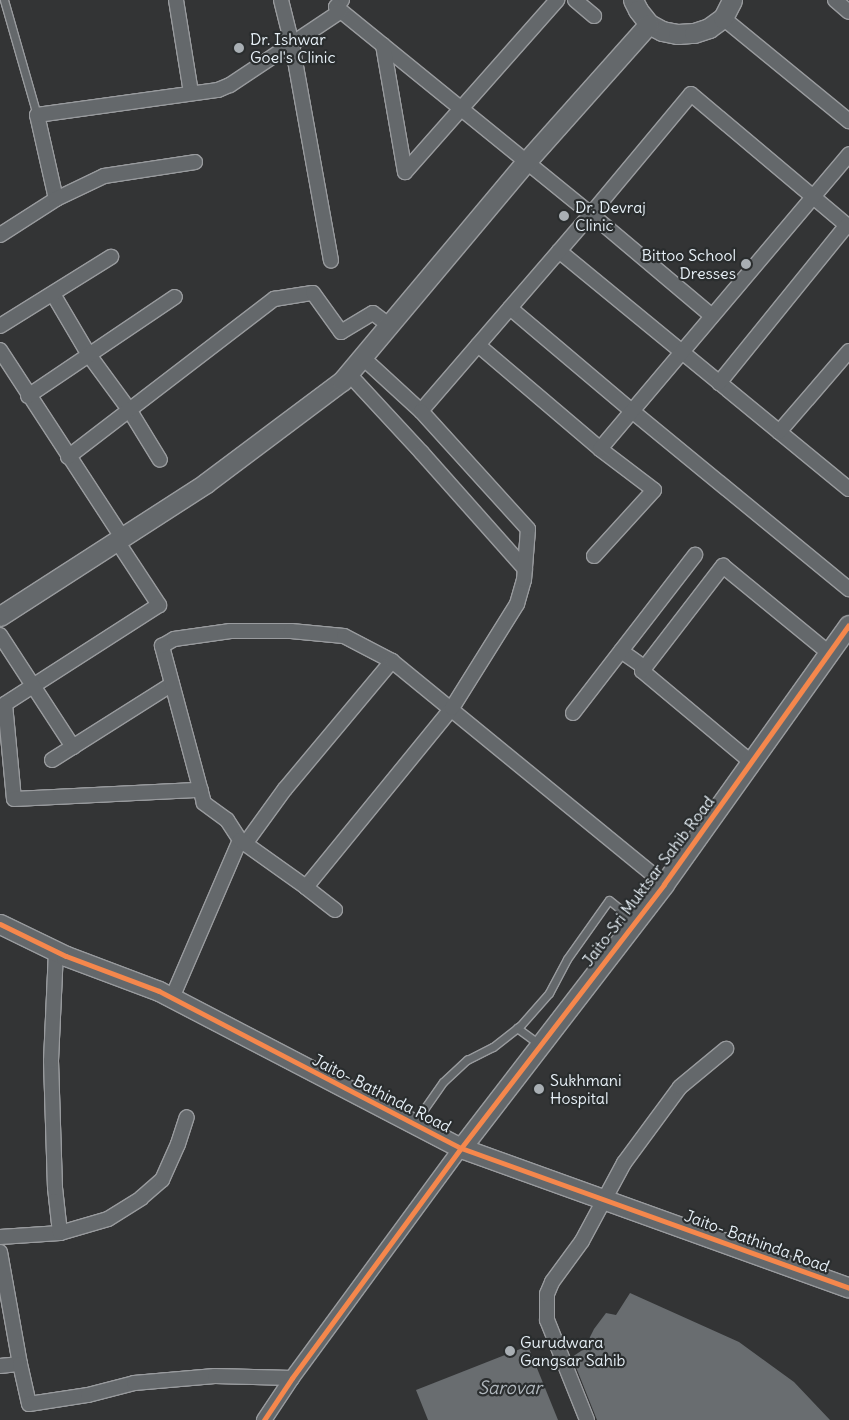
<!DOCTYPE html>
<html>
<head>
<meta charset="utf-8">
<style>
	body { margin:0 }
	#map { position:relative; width:849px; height:1420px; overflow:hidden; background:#333435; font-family:Delius,sans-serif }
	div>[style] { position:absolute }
	.water>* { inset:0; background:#696d70 }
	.roads { filter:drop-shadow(1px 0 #999b9e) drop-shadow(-1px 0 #999b9e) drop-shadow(0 1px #999b9e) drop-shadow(0 -1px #999b9e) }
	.lane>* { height:7px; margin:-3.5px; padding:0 3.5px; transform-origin:3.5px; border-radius:3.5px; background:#64686b }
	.street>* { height:14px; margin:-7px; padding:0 7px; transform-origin:7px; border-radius:7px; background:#64686b }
	.secondary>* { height:19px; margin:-9.5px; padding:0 9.5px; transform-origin:9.5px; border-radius:9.5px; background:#64686b }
	.cycleway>* { height:5px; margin:-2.5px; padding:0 2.5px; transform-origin:2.5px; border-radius:2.5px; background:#f5874c }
	.dots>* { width:14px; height:14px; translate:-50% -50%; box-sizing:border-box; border:2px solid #2a2d2e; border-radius:50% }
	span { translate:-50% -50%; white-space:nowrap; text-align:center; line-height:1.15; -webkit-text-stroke:4.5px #2a2d2e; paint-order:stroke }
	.poi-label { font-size:16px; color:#e8f1f8 }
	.left { translate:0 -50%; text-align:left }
	.right { translate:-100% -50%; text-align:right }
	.street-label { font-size:16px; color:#e8f1f8 }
	.water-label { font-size:18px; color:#b1b8be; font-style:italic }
</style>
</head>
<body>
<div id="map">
	<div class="water">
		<i style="clip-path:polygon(630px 1293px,739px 1342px,794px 1382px,830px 1420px,597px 1420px,572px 1357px,584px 1349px,594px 1329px,606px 1313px,616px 1315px)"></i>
		<i style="clip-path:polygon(528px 1346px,558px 1420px,428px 1420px,416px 1390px)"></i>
	</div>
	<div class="roads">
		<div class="lane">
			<i style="left:4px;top:0;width:120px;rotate:74deg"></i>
			<i style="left:517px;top:1028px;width:29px;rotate:36deg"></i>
			<i style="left:415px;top:1122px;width:49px;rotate:-55deg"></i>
			<i style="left:443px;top:1082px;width:33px;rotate:-43deg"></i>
			<i style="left:467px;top:1060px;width:29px;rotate:-27deg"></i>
			<i style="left:493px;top:1047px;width:34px;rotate:-38deg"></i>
			<i style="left:520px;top:1026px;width:44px;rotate:-48.7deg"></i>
			<i style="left:549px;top:993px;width:38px;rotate:-62deg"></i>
			<i style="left:567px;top:959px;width:72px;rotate:-54.6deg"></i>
			<i style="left:609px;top:900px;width:33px;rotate:39deg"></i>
		</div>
		<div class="street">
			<i style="left:176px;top:0;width:94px;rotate:80.8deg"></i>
			<i style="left:281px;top:0;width:45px;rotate:76deg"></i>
			<i style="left:292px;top:44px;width:220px;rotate:79.8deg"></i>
			<i style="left:342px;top:0;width:9px;rotate:131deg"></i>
			<i style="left:336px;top:7px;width:328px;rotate:39.1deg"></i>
			<i style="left:591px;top:214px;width:156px;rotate:-50.2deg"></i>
			<i style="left:691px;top:94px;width:207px;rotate:40.1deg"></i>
			<i style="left:575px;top:0;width:25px;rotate:40deg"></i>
			<i style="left:835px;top:0;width:18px;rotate:41deg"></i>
			<i style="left:723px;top:18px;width:163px;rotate:39.3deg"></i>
			<i style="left:383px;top:45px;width:129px;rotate:80.2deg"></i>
			<i style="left:405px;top:172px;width:230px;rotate:-48.5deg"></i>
			<i style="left:56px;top:199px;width:86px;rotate:-102.7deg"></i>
			<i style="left:37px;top:115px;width:183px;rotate:-7.9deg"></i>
			<i style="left:218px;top:90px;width:13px;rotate:-23deg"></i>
			<i style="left:230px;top:85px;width:133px;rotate:-33.7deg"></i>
			<i style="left:0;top:235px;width:67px;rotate:-32.7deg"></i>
			<i style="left:56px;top:199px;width:53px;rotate:-25.6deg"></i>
			<i style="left:104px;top:176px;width:92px;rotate:-8.7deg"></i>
			<i style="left:559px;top:251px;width:375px;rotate:39.4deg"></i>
			<i style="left:53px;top:294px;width:71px;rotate:59.5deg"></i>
			<i style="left:89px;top:355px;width:69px;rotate:53.8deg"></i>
			<i style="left:130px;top:411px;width:57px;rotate:58.5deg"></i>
			<i style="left:510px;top:308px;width:160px;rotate:40.2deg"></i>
			<i style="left:632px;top:411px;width:281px;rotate:39.4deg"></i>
			<i style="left:0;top:326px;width:131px;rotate:-31.9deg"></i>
			<i style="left:478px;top:345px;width:160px;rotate:40.4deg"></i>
			<i style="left:0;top:350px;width:223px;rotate:56.9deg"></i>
			<i style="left:362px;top:357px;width:80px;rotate:42.5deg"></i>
			<i style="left:421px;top:411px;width:260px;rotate:-49.2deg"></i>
			<i style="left:591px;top:214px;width:158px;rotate:40.1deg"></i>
			<i style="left:348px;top:373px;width:109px;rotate:47.2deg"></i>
			<i style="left:422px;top:453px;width:155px;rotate:48.4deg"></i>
			<i style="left:719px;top:383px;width:203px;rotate:-51deg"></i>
			<i style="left:28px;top:396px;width:177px;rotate:-34deg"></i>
			<i style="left:779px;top:432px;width:107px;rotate:-49.2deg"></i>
			<i style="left:68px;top:457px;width:260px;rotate:-37.5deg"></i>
			<i style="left:274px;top:299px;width:39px;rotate:-9deg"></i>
			<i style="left:313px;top:293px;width:48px;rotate:54.3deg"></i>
			<i style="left:341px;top:332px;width:37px;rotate:-31deg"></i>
			<i style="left:373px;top:313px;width:20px;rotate:37deg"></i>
			<i style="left:117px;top:541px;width:77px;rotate:56.7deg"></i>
			<i style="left:159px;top:605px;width:183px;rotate:147.3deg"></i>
			<i style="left:5px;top:704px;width:95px;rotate:84.6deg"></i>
			<i style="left:14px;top:799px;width:187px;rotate:-2.8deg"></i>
			<i style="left:594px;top:556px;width:89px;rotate:-47.7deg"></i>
			<i style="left:654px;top:490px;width:68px;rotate:-142.8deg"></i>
			<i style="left:600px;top:449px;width:386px;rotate:-49.8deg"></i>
			<i style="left:0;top:635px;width:134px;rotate:56.9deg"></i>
			<i style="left:621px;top:651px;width:29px;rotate:35deg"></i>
			<i style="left:573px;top:713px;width:200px;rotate:-52.3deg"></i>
			<i style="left:52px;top:760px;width:142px;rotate:-32.3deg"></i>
			<i style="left:751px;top:762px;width:142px;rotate:-140.1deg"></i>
			<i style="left:642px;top:671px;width:133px;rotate:-52.4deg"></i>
			<i style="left:723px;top:566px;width:137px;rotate:39.4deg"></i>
			<i style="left:240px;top:840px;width:24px;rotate:-123deg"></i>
			<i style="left:227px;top:820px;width:29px;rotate:-144deg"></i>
			<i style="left:204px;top:803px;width:163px;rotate:-105deg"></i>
			<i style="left:162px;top:646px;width:14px;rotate:-30deg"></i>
			<i style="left:174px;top:639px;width:57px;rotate:-8.1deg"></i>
			<i style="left:230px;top:631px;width:61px"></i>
			<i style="left:291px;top:631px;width:53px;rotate:5.4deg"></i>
			<i style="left:344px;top:636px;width:54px;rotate:27.5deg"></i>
			<i style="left:245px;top:844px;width:68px;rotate:-54deg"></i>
			<i style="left:285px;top:789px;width:167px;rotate:-50.1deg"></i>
			<i style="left:392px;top:661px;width:352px;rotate:39.3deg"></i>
			<i style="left:335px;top:910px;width:37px;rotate:-142deg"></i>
			<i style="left:306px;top:887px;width:231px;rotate:-50.8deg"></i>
			<i style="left:452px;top:708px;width:123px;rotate:-58deg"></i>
			<i style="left:517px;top:604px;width:25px;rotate:-74deg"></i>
			<i style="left:524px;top:580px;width:51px;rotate:-85.5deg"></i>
			<i style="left:528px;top:529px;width:159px;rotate:-132.2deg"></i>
			<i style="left:172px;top:998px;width:172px;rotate:-66.7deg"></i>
			<i style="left:240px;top:840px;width:81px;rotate:35.5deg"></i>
			<i style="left:60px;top:1233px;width:50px;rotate:-16.3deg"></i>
			<i style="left:108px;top:1219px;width:39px;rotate:-32deg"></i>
			<i style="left:141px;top:1198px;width:28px;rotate:-41deg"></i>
			<i style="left:162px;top:1180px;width:39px;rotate:-66deg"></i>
			<i style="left:178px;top:1144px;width:28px;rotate:-72deg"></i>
			<i style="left:0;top:1237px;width:60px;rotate:-3.8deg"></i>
			<i style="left:60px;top:1233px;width:45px;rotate:-96.3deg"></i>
			<i style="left:55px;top:1188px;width:127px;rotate:-91.8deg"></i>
			<i style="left:51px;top:1061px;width:110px;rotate:-87.4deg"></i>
			<i style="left:0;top:1252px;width:114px;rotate:79.9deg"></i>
			<i style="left:0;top:1366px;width:20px;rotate:-6deg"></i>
			<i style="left:20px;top:1364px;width:41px;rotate:77.3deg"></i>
			<i style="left:29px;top:1404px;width:60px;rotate:-8.7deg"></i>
			<i style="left:88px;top:1395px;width:48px;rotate:-14.6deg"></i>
			<i style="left:134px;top:1383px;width:81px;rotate:-4.9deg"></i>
			<i style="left:215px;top:1376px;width:77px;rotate:1.5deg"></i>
			<i style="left:264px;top:1420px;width:50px;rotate:-56.3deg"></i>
			<i style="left:292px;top:1378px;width:285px;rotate:-53.7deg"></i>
			<i style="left:587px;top:1420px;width:108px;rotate:-111.8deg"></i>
			<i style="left:547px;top:1320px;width:26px;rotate:-90deg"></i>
			<i style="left:547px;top:1294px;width:13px;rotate:-67deg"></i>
			<i style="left:552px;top:1282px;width:51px;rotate:-53.8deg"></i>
			<i style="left:582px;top:1241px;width:89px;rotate:-61.7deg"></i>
			<i style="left:624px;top:1163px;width:94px;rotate:-53.6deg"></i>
			<i style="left:680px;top:1087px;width:60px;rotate:-39.6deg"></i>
		</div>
		<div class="secondary">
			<i style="left:633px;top:0;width:11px;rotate:63deg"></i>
			<i style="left:638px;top:10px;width:18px;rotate:52deg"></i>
			<i style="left:649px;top:24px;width:15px;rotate:28deg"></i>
			<i style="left:662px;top:31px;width:16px;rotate:11deg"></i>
			<i style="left:678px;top:34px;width:16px;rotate:-4deg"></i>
			<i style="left:694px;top:33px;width:16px;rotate:-18deg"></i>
			<i style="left:709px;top:28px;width:17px;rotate:-36deg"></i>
			<i style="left:723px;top:18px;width:20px;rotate:-63deg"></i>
			<i style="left:0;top:616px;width:245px;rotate:-32.8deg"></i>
			<i style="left:206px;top:483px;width:170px;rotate:-36.9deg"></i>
			<i style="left:342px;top:381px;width:285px;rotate:-50deg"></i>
			<i style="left:525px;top:163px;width:186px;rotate:-48.3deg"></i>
			<i style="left:0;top:924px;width:73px;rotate:25.9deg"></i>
			<i style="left:66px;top:956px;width:99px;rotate:20.6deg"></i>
			<i style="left:159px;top:991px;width:340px;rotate:27.5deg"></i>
			<i style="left:461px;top:1148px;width:412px;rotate:19.8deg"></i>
			<i style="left:461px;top:1148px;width:333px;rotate:-52.4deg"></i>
			<i style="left:664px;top:884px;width:318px;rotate:-54.5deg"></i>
		</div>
	</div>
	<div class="cycleway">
		<i style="left:0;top:924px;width:73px;rotate:25.9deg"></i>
		<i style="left:66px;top:956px;width:99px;rotate:20.6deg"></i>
		<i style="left:159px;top:991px;width:340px;rotate:27.5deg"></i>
		<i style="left:461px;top:1148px;width:412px;rotate:19.8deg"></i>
		<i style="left:264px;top:1420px;width:50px;rotate:-56.3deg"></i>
		<i style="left:292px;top:1378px;width:285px;rotate:-53.7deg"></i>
		<i style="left:461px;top:1148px;width:333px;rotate:-52.4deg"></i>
		<i style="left:664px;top:884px;width:318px;rotate:-54.5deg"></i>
	</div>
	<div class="dots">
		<i style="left:239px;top:48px;background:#a9afb4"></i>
		<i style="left:564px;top:216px;background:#a9afb4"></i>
		<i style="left:746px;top:264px;background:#a9afb4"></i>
		<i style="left:539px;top:1089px;background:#a9afb4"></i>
		<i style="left:510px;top:1351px;background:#a9afb4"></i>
	</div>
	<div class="poi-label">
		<span class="left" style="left:250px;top:48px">Dr. Ishwar<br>Goel's Clinic</span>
		<span class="left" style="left:575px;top:216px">Dr. Devraj<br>Clinic</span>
		<span class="right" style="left:736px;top:264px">Bittoo School<br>Dresses</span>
		<span class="left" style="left:550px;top:1089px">Sukhmani<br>Hospital</span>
		<span class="left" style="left:520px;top:1351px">Gurudwara<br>Gangsar Sahib</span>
	</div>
	<div class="street-label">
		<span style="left:648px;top:881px;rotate:-53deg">Jaito-Sri Muktsar Sahib Road</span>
		<span style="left:382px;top:1093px;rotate:27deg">Jaito- Bathinda Road</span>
		<span style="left:757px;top:1241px;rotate:20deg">Jaito- Bathinda Road</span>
	</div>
	<div class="water-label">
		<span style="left:510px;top:1388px">Sarovar</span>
	</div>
</div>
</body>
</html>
